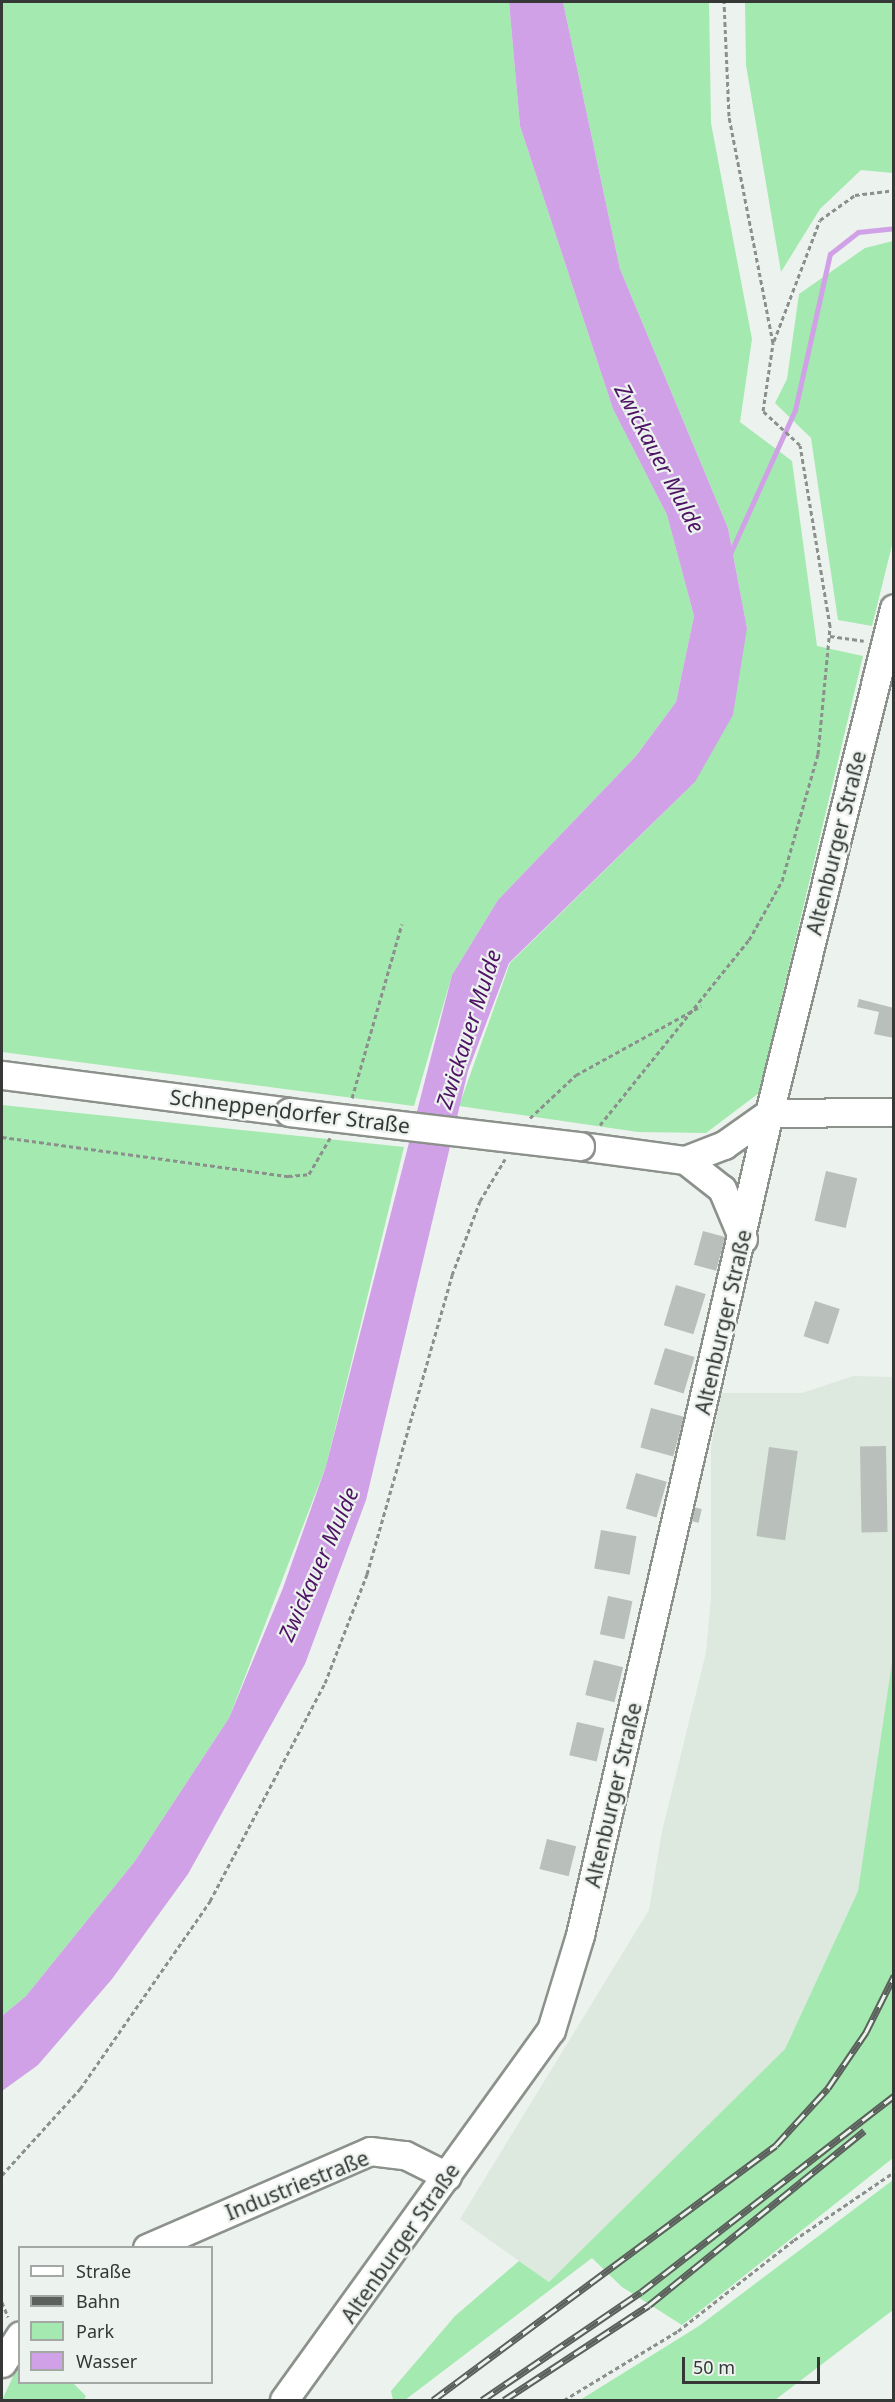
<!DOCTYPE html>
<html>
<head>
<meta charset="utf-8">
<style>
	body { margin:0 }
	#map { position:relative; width:895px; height:2402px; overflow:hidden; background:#ecf2ed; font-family:"Noto Sans",sans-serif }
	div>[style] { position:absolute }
	.built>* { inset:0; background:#dde8de }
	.green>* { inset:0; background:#a4e9af }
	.water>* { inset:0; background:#d0a1e6 }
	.stream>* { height:5px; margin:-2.5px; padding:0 2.5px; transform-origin:2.5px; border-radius:2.5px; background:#d0a1e6 }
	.building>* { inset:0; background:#b9bfba; transform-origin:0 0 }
	.path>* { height:3px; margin-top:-1.5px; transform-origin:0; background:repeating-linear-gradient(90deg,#8b908c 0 4.5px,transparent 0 7.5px) }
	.roads { filter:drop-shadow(2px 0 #8c918c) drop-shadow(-2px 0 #8c918c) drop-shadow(0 2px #8c918c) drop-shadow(0 -2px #8c918c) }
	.minor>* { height:27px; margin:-13.5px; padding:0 13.5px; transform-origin:13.5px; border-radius:13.5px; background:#fff }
	.rail>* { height:7px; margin-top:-3.5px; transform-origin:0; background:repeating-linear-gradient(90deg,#ecf2ed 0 14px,#5c605d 0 28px); box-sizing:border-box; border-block:2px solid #5c605d }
	.bridges { filter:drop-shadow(2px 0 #8c918c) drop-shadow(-2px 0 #8c918c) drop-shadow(0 2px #8c918c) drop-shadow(0 -2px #8c918c) }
	.minor-bridge>* { height:27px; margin:-13.5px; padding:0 13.5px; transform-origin:13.5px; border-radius:13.5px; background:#fff }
	span { translate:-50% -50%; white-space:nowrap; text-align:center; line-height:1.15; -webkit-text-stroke:4.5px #ecf2ed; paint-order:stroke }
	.street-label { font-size:21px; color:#353836 }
	.water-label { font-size:22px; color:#4e1364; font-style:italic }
	.frame { position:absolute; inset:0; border:3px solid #353836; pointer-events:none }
	.legend { position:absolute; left:18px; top:2246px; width:195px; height:138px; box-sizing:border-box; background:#ecf2ed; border:2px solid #a3a8a4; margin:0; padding:8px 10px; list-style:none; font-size:18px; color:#353836 }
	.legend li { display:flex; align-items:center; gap:12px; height:30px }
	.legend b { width:30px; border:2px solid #a3a8a4 }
	.scale { position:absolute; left:682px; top:2357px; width:138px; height:27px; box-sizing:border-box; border:3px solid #353836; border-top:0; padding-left:8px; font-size:18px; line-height:21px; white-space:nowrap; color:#353836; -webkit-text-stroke:4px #ecf2ed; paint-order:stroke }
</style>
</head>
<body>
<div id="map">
	<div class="built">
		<i style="clip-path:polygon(853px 1376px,893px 1377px,894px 1664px,858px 1891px,785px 2049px,549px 2282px,460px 2219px,649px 1910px,662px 1831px,706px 1653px,711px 1597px,711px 1447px,721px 1393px,802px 1393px)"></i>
	</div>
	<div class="green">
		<i style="clip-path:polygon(2px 2px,509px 2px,520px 126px,613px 409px,667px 515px,694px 616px,676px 702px,636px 756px,498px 900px,452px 975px,414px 1106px,2px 1052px)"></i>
		<i style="clip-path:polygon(563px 2px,709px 2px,711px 123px,752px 339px,740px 422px,792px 461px,817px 646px,863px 656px,759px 1093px,706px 1133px,638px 1132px,459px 1106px,510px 963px,695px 782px,747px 628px,728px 528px,620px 269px)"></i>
		<i style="clip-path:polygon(745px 2px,893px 2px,893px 173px,861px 170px,820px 209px,781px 272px,746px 65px)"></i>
		<i style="clip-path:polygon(893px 241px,894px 537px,872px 626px,838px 620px,811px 438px,775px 403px,787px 379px,799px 294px,865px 248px)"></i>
		<i style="clip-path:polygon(2px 1105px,404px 1147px,326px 1466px,229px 1718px,135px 1861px,26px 1996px,2px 2016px)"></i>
		<i style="clip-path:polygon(893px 1656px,893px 2158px,682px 2325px,622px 2287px,592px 2258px,405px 2400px,393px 2400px,391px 2391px,455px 2316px,519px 2261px,549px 2282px,785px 2049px,858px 1891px)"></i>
		<i style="clip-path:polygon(893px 2180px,893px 2310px,775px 2400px,580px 2400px,699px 2326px)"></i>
		<i style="clip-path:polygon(19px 2364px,20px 2382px,73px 2383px,86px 2396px,84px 2400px,2px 2400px)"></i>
	</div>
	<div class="water">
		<i style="clip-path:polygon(509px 2px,563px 2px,620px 269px,728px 528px,747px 628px,733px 715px,695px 782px,509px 963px,468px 1071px,366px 1500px,305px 1664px,188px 1874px,112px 1979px,38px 2065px,2px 2091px,2px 2016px,26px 1996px,135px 1861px,229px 1718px,283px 1588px,326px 1466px,452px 975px,498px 900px,636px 756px,676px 702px,694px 616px,667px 515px,613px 409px,520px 126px)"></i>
	</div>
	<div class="stream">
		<i style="left:729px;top:556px;width:160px;rotate:-65.7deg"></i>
		<i style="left:795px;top:410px;width:160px;rotate:-77.4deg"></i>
		<i style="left:830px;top:254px;width:36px;rotate:-38deg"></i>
		<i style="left:858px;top:232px;width:36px;rotate:-6deg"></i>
	</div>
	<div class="building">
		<i style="clip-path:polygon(859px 999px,894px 1008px,894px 1038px,874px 1034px,879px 1012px,857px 1007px)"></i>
		<i style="left:826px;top:1171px;width:32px;height:51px;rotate:13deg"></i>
		<i style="left:703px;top:1231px;width:23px;height:35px;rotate:15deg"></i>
		<i style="left:676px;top:1285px;width:31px;height:42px;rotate:17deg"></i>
		<i style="left:815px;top:1301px;width:26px;height:37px;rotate:18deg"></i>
		<i style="left:665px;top:1348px;width:31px;height:38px;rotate:17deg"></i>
		<i style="left:651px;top:1408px;width:34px;height:41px;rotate:15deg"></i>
		<i style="left:886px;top:1446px;width:86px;height:26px;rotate:89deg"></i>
		<i style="left:769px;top:1447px;width:29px;height:90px;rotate:8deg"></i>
		<i style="left:636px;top:1473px;width:32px;height:37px;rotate:16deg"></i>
		<i style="left:693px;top:1507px;width:9px;height:14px;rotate:13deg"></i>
		<i style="left:601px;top:1530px;width:36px;height:39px;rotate:10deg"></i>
		<i style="left:608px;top:1596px;width:25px;height:39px;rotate:12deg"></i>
		<i style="left:594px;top:1660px;width:30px;height:36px;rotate:14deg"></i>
		<i style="left:577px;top:1722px;width:28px;height:34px;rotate:13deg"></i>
		<i style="left:547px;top:1839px;width:30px;height:31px;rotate:14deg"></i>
	</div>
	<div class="path">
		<i style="left:774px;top:341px;width:129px;rotate:-69.2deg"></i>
		<i style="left:820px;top:220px;width:43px;rotate:-35.5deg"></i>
		<i style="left:855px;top:195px;width:39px;rotate:-7deg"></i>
		<i style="left:830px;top:636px;width:34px;rotate:8deg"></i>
		<i style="left:352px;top:1098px;width:181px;rotate:-74deg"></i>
		<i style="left:530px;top:1118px;width:63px;rotate:-43.1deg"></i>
		<i style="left:576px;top:1075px;width:143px;rotate:-28.9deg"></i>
		<i style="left:600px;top:1125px;width:238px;rotate:-51.2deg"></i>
		<i style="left:749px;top:940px;width:68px;rotate:-60.8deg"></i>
		<i style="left:782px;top:881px;width:132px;rotate:-74.2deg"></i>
		<i style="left:818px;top:754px;width:129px;rotate:-84.6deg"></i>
		<i style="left:830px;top:626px;width:183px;rotate:-99.4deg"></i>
		<i style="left:800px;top:445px;width:50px;rotate:-137.4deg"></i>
		<i style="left:763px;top:411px;width:69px;rotate:-81.6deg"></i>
		<i style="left:773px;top:343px;width:231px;rotate:-101deg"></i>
		<i style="left:729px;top:116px;width:114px;rotate:-92.5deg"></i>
		<i style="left:2px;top:1137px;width:289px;rotate:7.8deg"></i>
		<i style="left:288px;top:1176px;width:21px;rotate:-5deg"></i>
		<i style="left:309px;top:1174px;width:42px;rotate:-59.7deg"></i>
		<i style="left:2px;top:2175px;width:116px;rotate:-47.8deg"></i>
		<i style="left:80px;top:2089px;width:229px;rotate:-55.3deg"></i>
		<i style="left:210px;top:1901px;width:246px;rotate:-62.2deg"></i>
		<i style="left:325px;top:1683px;width:117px;rotate:-68.9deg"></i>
		<i style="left:367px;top:1574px;width:311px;rotate:-74.1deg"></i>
		<i style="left:452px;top:1275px;width:79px;rotate:-69.3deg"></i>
		<i style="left:480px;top:1201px;width:49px;rotate:-59.2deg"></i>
		<i style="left:2px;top:2302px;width:16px;rotate:68deg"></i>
		<i style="left:564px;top:2400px;width:133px;rotate:-31.2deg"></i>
		<i style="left:678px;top:2331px;width:147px;rotate:-38.1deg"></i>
		<i style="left:794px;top:2240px;width:121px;rotate:-34.2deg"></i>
	</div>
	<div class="roads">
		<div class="minor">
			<i style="left:2px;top:1075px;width:289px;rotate:7.3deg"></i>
			<i style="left:769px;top:1113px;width:125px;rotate:-0.5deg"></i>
			<i style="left:580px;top:1146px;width:106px;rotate:7.6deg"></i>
			<i style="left:685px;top:1160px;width:42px;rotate:-21deg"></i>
			<i style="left:724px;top:1145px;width:55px;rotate:-35.4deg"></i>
			<i style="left:685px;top:1160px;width:47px;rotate:38.1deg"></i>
			<i style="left:722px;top:1189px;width:54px;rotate:67.2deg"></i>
			<i style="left:147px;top:2248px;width:243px;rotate:-23.5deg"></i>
			<i style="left:370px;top:2151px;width:35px;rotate:7deg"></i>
			<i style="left:405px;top:2155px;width:47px;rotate:26.6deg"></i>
			<i style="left:2px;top:2363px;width:33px;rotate:-57deg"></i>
			<i style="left:284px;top:2400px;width:456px;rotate:-54.2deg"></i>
			<i style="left:551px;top:2030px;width:99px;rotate:-73deg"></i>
			<i style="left:580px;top:1935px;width:843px;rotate:-77.05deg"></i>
			<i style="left:769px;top:1113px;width:520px;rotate:-76.1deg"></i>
		</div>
	</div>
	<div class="rail">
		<i style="left:433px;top:2400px;width:427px;rotate:-36.6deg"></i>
		<i style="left:776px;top:2145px;width:77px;rotate:-47.6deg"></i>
		<i style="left:828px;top:2088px;width:68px;rotate:-55.8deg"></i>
		<i style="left:866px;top:2032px;width:63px;rotate:-63.4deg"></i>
		<i style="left:482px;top:2400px;width:192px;rotate:-34.2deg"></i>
		<i style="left:641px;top:2292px;width:320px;rotate:-37.8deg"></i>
		<i style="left:504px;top:2400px;width:173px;rotate:-33.2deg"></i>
		<i style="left:649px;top:2305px;width:277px;rotate:-39deg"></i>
	</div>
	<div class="bridges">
		<div class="minor-bridge">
			<i style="left:289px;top:1112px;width:293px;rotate:6.7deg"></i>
		</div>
	</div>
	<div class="street-label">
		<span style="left:836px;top:843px;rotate:-76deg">Altenburger Straße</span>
		<span style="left:290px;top:1111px;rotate:7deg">Schneppendorfer Straße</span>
		<span style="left:723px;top:1322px;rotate:-77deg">Altenburger Straße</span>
		<span style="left:613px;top:1795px;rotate:-77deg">Altenburger Straße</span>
		<span style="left:297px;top:2185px;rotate:-22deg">Industriestraße</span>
		<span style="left:400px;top:2243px;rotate:-55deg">Altenburger Straße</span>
	</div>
	<div class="water-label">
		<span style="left:660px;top:458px;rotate:62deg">Zwickauer Mulde</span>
		<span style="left:468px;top:1029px;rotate:-72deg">Zwickauer Mulde</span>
		<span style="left:318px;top:1564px;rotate:-66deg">Zwickauer Mulde</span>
	</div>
	<div class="frame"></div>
	<ul class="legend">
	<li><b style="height:8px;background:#fff"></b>Straße</li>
	<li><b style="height:8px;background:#5c605d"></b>Bahn</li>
	<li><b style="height:16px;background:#a4e9af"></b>Park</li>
	<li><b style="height:16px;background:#d0a1e6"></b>Wasser</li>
	</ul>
	<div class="scale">50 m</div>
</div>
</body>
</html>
